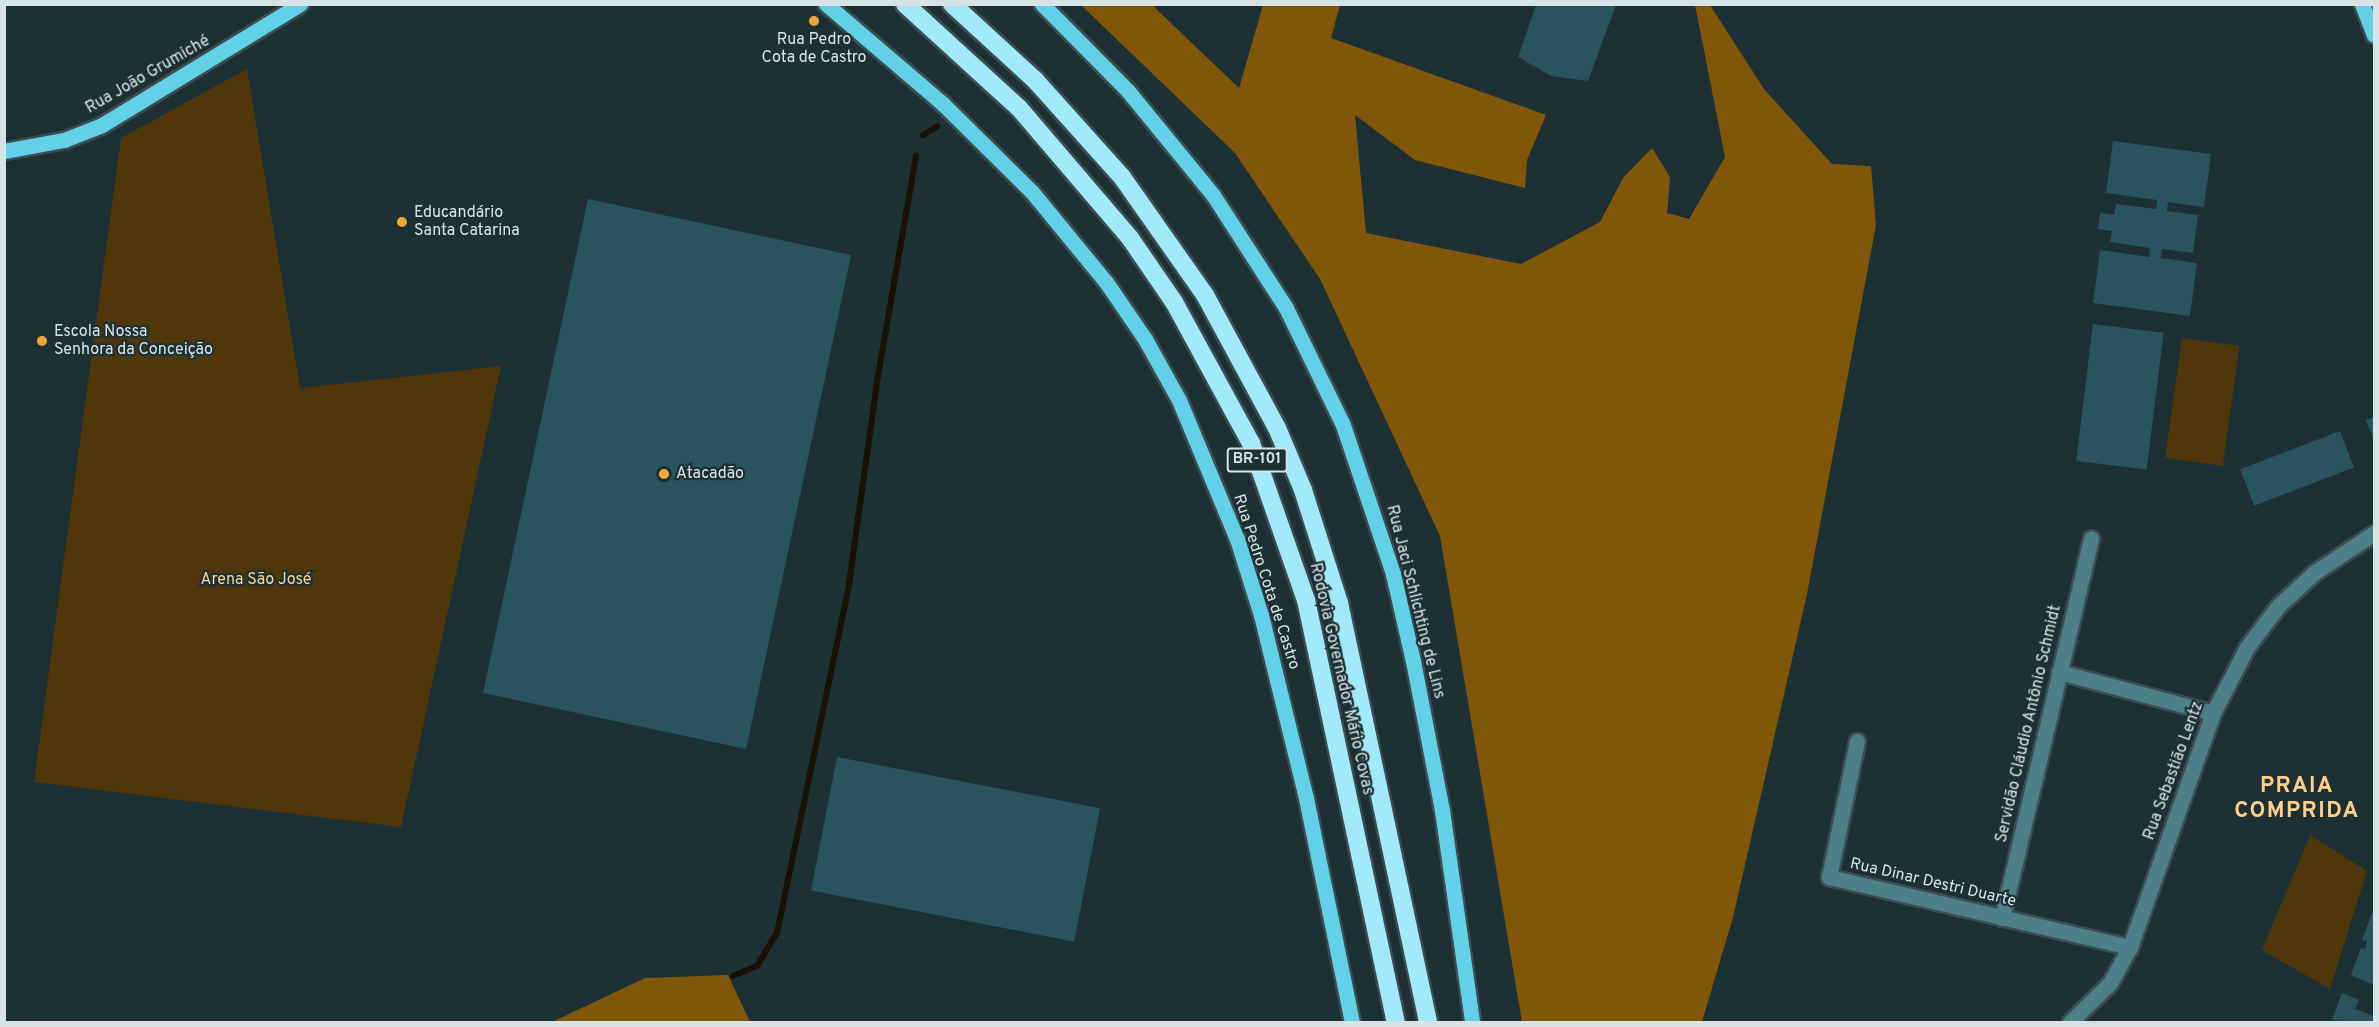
<!DOCTYPE html>
<html>
<head>
<meta charset="utf-8">
<style>
	body { margin:0 }
	#map { position:relative; width:2379px; height:1027px; overflow:hidden; background:#1d3034; font-family:Overpass,sans-serif }
	div>[style] { position:absolute }
	.green>* { inset:0; background:#50370b; transform-origin:0 0 }
	.forest>* { inset:0; background:#805709 }
	.stream>* { height:6px; margin:-3px; padding:0 3px; transform-origin:3px; border-radius:3px; background:#191106 }
	.building>* { inset:0; background:#29545d; transform-origin:0 0 }
	.roads { filter:drop-shadow(2px 0 #3b4d50) drop-shadow(-2px 0 #3b4d50) drop-shadow(0 2px #3b4d50) drop-shadow(0 -2px #3b4d50) }
	.minor>* { height:15px; margin:-7.5px; padding:0 7.5px; transform-origin:7.5px; border-radius:7.5px; background:#4d7f89 }
	.major>* { height:15px; margin:-7.5px; padding:0 7.5px; transform-origin:7.5px; border-radius:7.5px; background:#62d1e7 }
	.highway>* { height:18px; margin:-9px; padding:0 9px; transform-origin:9px; border-radius:9px; background:#a2eaf9 }
	.dots>* { width:16px; height:16px; translate:-50% -50%; box-sizing:border-box; border:3px solid #1d3034; border-radius:50% }
	span { translate:-50% -50%; white-space:nowrap; text-align:center; line-height:1.15; -webkit-text-stroke:4.5px #1d3034; paint-order:stroke }
	.shield-label span { padding:2px 4px; background:#1d3034; border:2px solid; border-radius:4px; -webkit-text-stroke-width:0 }
	.shield-label { font-size:15px; color:#d7e3e5; font-weight:700 }
	.poi-label { font-size:16px; color:#d7e3e5 }
	.left { translate:0 -50%; text-align:left }
	.street-label { font-size:16px; color:#d7e3e5 }
	.park-label { font-size:16px; color:#fdd294 }
	.district-label { font-size:22px; color:#fecf8b; font-weight:700; letter-spacing:1.5px }
	.frame { position:absolute; inset:0; border:6px solid #d7e3e5; pointer-events:none }
</style>
</head>
<body>
<div id="map">
	<div class="green">
		<i style="clip-path:polygon(247px 69px,300px 388px,501px 366px,401px 827px,34px 782px,121px 138px)"></i>
		<i style="left:2182px;top:338px;width:58px;height:121px;rotate:8deg"></i>
		<i style="clip-path:polygon(2310px 835px,2367px 871px,2330px 989px,2262px 950px)"></i>
	</div>
	<div class="forest">
		<i style="clip-path:polygon(1081px 5px,1152px 5px,1239px 88px,1263px 5px,1340px 5px,1331px 38px,1546px 115px,1527px 160px,1525px 188px,1415px 160px,1355px 115px,1366px 233px,1521px 264px,1600px 222px,1623px 178px,1652px 148px,1670px 177px,1667px 213px,1689px 219px,1725px 157px,1695px 5px,1710px 5px,1764px 89px,1832px 164px,1871px 166px,1876px 225px,1807px 594px,1733px 917px,1702px 1022px,1522px 1022px,1440px 536px,1320px 279px,1235px 153px)"></i>
		<i style="clip-path:polygon(728px 975px,750px 1022px,552px 1022px,645px 978px)"></i>
	</div>
	<div class="stream">
		<i style="left:923px;top:135px;width:17px;rotate:-31deg"></i>
		<i style="left:733px;top:976px;width:26px;rotate:-23deg"></i>
		<i style="left:757px;top:966px;width:39px;rotate:-59deg"></i>
		<i style="left:777px;top:933px;width:356px;rotate:-78.3deg"></i>
		<i style="left:849px;top:584px;width:210px;rotate:-82.1deg"></i>
		<i style="left:878px;top:376px;width:224px;rotate:-80.2deg"></i>
	</div>
	<div class="building">
		<i style="clip-path:polygon(1536px 5px,1616px 5px,1588px 81px,1551px 76px,1518px 57px)"></i>
		<i style="clip-path:polygon(2113px 141px,2211px 154px,2204px 207px,2168px 202px,2167px 211px,2198px 215px,2193px 253px,2162px 249px,2161px 258px,2197px 263px,2190px 316px,2093px 303px,2100px 250px,2149px 257px,2150px 248px,2110px 242px,2112px 231px,2098px 229px,2100px 213px,2114px 215px,2116px 204px,2156px 209px,2157px 200px,2106px 193px)"></i>
		<i style="left:588px;top:199px;width:269px;height:505px;rotate:12deg"></i>
		<i style="left:2093px;top:324px;width:71px;height:138px;rotate:7deg"></i>
		<i style="clip-path:polygon(2374px 417px,2374px 440px,2366px 420px)"></i>
		<i style="left:2340px;top:431px;width:39px;height:107px;rotate:69deg"></i>
		<i style="left:837px;top:757px;width:268px;height:136px;rotate:11deg"></i>
		<i style="clip-path:polygon(2372px 913px,2374px 914px,2374px 985px,2351px 975px,2361px 948px,2365px 949px,2367px 941px,2362px 940px)"></i>
		<i style="clip-path:polygon(2342px 993px,2359px 1000px,2355px 1009px,2374px 1016px,2374px 1022px,2332px 1020px)"></i>
	</div>
	<div class="roads">
		<div class="minor">
			<i style="left:2059px;top:672px;width:159px;rotate:14.9deg"></i>
			<i style="left:1857px;top:741px;width:139px;rotate:101.6deg"></i>
			<i style="left:1829px;top:877px;width:309px;rotate:13.1deg"></i>
			<i style="left:2002px;top:918px;width:390px;rotate:-76.8deg"></i>
			<i style="left:2070px;top:1022px;width:56px;rotate:-44.3deg"></i>
			<i style="left:2110px;top:983px;width:41px;rotate:-60.9deg"></i>
			<i style="left:2130px;top:947px;width:248px;rotate:-70.5deg"></i>
			<i style="left:2213px;top:713px;width:74px;rotate:-62.7deg"></i>
			<i style="left:2247px;top:647px;width:53px;rotate:-52.7deg"></i>
			<i style="left:2279px;top:605px;width:49px;rotate:-42.5deg"></i>
			<i style="left:2315px;top:572px;width:71px;rotate:-33.5deg"></i>
		</div>
		<div class="major">
			<i style="left:826px;top:4px;width:154px;rotate:40.5deg"></i>
			<i style="left:943px;top:104px;width:125px;rotate:44.7deg"></i>
			<i style="left:1032px;top:192px;width:117px;rotate:50.6deg"></i>
			<i style="left:1106px;top:282px;width:69px;rotate:55.6deg"></i>
			<i style="left:1145px;top:339px;width:70px;rotate:60.9deg"></i>
			<i style="left:1179px;top:400px;width:151px;rotate:67.4deg"></i>
			<i style="left:1237px;top:539px;width:80px;rotate:72.5deg"></i>
			<i style="left:1261px;top:615px;width:188px;rotate:76.2deg"></i>
			<i style="left:1306px;top:798px;width:229px;rotate:78.4deg"></i>
			<i style="left:1042px;top:4px;width:122px;rotate:45.3deg"></i>
			<i style="left:1128px;top:91px;width:134px;rotate:50.7deg"></i>
			<i style="left:1213px;top:195px;width:135px;rotate:57.1deg"></i>
			<i style="left:1286px;top:308px;width:130px;rotate:64deg"></i>
			<i style="left:1343px;top:425px;width:157px;rotate:71.4deg"></i>
			<i style="left:1393px;top:574px;width:89px;rotate:77.1deg"></i>
			<i style="left:1413px;top:661px;width:152px;rotate:79deg"></i>
			<i style="left:1442px;top:810px;width:214px;rotate:81.9deg"></i>
			<i style="left:2362px;top:4px;width:33px;rotate:69deg"></i>
			<i style="left:4px;top:151px;width:61px;rotate:-10.4deg"></i>
			<i style="left:64px;top:140px;width:41px;rotate:-21.5deg"></i>
			<i style="left:102px;top:125px;width:232px;rotate:-31.4deg"></i>
		</div>
		<div class="highway">
			<i style="left:905px;top:4px;width:154px;rotate:42.4deg"></i>
			<i style="left:1019px;top:108px;width:171px;rotate:49.5deg"></i>
			<i style="left:1130px;top:238px;width:78px;rotate:55.5deg"></i>
			<i style="left:1174px;top:302px;width:161px;rotate:61.4deg"></i>
			<i style="left:1251px;top:443px;width:166px;rotate:70.7deg"></i>
			<i style="left:1306px;top:600px;width:431px;rotate:78deg"></i>
			<i style="left:952px;top:4px;width:113px;rotate:42.5deg"></i>
			<i style="left:1035px;top:80px;width:130px;rotate:48.1deg"></i>
			<i style="left:1122px;top:177px;width:144px;rotate:54.9deg"></i>
			<i style="left:1205px;top:295px;width:151px;rotate:61.6deg"></i>
			<i style="left:1277px;top:428px;width:67px;rotate:67.2deg"></i>
			<i style="left:1303px;top:490px;width:119px;rotate:72.3deg"></i>
			<i style="left:1339px;top:603px;width:428px;rotate:78deg"></i>
		</div>
	</div>
	<div class="dots">
		<i style="left:814px;top:21px;background:#eca93a"></i>
		<i style="left:402px;top:222px;background:#eca93a"></i>
		<i style="left:42px;top:341px;background:#eca93a"></i>
		<i style="left:664px;top:474px;background:#eca93a"></i>
	</div>
	<div class="shield-label">
		<span style="left:1257px;top:460px">BR-101</span>
	</div>
	<div class="poi-label">
		<span style="left:814px;top:49px">Rua Pedro<br>Cota de Castro</span>
		<span class="left" style="left:414px;top:222px">Educandário<br>Santa Catarina</span>
		<span class="left" style="left:54px;top:341px">Escola Nossa<br>Senhora da Conceição</span>
		<span class="left" style="left:676px;top:474px">Atacadão</span>
	</div>
	<div class="street-label">
		<span style="left:148px;top:75px;rotate:-30deg">Rua João Grumiché</span>
		<span style="left:1266px;top:582px;rotate:72deg">Rua Pedro Cota de Castro</span>
		<span style="left:1415px;top:602px;rotate:76deg">Rua Jaci Schlichting de Lins</span>
		<span style="left:1341px;top:679px;rotate:77deg">Rodovia Governador Mário Covas</span>
		<span style="left:2029px;top:724px;rotate:-77deg">Servidão Cláudio Antônio Schmidt</span>
		<span style="left:2174px;top:771px;rotate:-70deg">Rua Sebastião Lentz</span>
		<span style="left:1933px;top:883px;rotate:13deg">Rua Dinar Destri Duarte</span>
	</div>
	<div class="park-label">
		<span style="left:256px;top:580px">Arena São José</span>
	</div>
	<div class="district-label">
		<span style="left:2297px;top:799px">PRAIA<br>COMPRIDA</span>
	</div>
	<div class="frame"></div>
</div>
</body>
</html>
